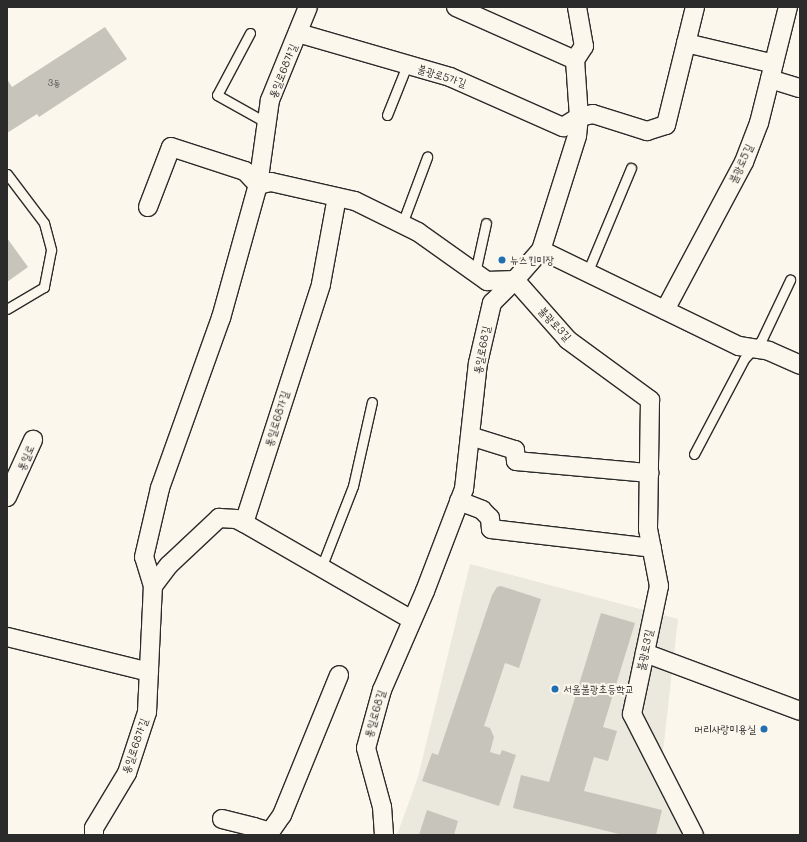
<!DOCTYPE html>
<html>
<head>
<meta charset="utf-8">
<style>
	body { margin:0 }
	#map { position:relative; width:807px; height:842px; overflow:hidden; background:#fbf7ec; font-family:Mali,"Poor Story",sans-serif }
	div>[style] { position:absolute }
	.built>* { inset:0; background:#ebe8de }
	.building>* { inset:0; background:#c7c4bc }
	.roads { filter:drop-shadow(1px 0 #2b2b2b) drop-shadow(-1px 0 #2b2b2b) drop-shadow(0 1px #2b2b2b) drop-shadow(0 -1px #2b2b2b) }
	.service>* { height:9px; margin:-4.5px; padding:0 4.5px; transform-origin:4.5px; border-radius:4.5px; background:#fbf7ec }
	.minor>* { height:18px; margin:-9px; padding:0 9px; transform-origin:9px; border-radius:9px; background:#fbf7ec }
	.dots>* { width:11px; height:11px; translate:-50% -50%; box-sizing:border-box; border:2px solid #fbf7ec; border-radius:50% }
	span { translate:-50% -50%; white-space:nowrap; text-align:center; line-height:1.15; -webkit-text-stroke:4px #fbf7ec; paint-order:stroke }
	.number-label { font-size:9px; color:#52514f }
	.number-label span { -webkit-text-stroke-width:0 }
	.street-label { font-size:11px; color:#2b2b2b }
	.poi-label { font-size:11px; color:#2b2b2b }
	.left { translate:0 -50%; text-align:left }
	.right { translate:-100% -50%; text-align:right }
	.frame { position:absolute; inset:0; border:8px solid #2b2b2b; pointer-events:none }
</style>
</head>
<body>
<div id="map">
	<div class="built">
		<i style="clip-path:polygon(470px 564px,678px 619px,662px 760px,694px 835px,397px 835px,418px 777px)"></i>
	</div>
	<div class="building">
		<i style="clip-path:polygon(105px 27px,127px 59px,39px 117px,37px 114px,7px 133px,7px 79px,12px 87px)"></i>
		<i style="clip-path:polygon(7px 238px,28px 267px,7px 282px)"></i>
		<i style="clip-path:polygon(501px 586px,541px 599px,519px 668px,505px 663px,484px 726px,490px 728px,494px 737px,490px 752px,500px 755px,502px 750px,516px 755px,499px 806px,422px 781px,432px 753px,438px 755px,492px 595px,497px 587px)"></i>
		<i style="clip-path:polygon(601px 613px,635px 623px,603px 727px,617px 731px,608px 761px,594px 757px,584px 791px,662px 810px,656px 835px,623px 835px,513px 808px,521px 775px,549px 782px)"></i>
		<i style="clip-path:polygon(427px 810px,458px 821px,454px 835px,419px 835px)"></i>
	</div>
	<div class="roads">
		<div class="service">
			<i style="left:250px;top:33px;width:70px;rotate:118deg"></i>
			<i style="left:217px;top:95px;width:57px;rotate:29.2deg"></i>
			<i style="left:387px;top:115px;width:54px;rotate:-68.2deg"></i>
			<i style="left:7px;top:174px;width:61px;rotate:52.9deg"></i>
			<i style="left:44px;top:223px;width:28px;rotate:75deg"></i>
			<i style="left:51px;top:250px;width:38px;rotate:101deg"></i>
			<i style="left:44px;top:287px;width:43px;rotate:149.3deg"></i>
			<i style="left:402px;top:224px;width:72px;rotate:-69.5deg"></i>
			<i style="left:475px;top:273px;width:51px;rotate:-77.6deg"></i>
			<i style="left:587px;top:273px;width:114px;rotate:-67.3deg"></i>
			<i style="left:694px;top:454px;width:107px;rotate:-62.2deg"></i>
			<i style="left:744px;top:359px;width:25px;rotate:-47deg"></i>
			<i style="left:761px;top:341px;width:68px;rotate:-64.6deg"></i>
			<i style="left:321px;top:568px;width:88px;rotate:-68.7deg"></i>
			<i style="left:353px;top:486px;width:86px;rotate:-77.3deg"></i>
		</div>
		<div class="minor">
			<i style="left:456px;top:7px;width:130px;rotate:24deg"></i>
			<i style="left:577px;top:7px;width:40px;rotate:80deg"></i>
			<i style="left:584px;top:46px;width:17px;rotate:123deg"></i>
			<i style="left:575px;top:60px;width:57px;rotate:86deg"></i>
			<i style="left:579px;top:117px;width:19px;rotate:96deg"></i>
			<i style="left:577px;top:136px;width:120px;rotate:107.5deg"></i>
			<i style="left:541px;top:250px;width:40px;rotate:131deg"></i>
			<i style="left:515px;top:280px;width:80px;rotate:48.5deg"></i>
			<i style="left:568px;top:340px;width:102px;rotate:36.2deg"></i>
			<i style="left:650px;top:400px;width:129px;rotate:90.9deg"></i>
			<i style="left:648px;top:529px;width:58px;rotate:79.1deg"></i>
			<i style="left:659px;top:586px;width:131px;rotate:101.9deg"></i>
			<i style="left:632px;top:714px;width:136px;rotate:62.9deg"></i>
			<i style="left:298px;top:33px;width:158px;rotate:16.1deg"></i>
			<i style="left:450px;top:77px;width:124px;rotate:23.9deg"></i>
			<i style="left:563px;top:127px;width:19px;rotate:-32deg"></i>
			<i style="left:579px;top:117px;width:14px;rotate:-12deg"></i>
			<i style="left:593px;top:114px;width:57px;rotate:17.5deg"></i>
			<i style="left:647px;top:131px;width:20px;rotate:-18deg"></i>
			<i style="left:666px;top:125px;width:122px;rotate:-76.2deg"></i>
			<i style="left:686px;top:43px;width:90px;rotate:13.4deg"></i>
			<i style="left:770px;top:79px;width:31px;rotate:17deg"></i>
			<i style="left:148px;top:207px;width:64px;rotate:-69deg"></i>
			<i style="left:171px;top:147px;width:78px;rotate:18deg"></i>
			<i style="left:245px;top:171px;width:19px;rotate:47deg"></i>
			<i style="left:258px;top:185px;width:13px;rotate:-13deg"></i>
			<i style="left:271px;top:182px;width:86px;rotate:12.7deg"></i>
			<i style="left:355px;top:201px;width:70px;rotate:26.2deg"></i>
			<i style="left:418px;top:232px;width:85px;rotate:35.4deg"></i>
			<i style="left:487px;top:281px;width:28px;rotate:-2deg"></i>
			<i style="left:541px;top:250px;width:220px;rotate:25.9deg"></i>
			<i style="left:739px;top:346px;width:30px;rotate:9deg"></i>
			<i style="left:769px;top:351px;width:34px;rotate:24deg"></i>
			<i style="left:665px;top:310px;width:168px;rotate:-61.9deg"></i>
			<i style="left:744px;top:162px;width:42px;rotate:-69deg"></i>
			<i style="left:759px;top:123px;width:120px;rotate:-76deg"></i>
			<i style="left:470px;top:436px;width:47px;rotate:17.3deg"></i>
			<i style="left:515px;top:450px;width:11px;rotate:85deg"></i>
			<i style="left:516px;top:461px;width:134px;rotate:5.2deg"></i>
			<i style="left:7px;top:497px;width:63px;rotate:-65.5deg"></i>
			<i style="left:459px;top:501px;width:25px;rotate:21deg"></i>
			<i style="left:482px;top:510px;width:11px;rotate:45deg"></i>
			<i style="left:490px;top:518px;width:11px;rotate:85deg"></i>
			<i style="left:491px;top:529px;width:162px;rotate:6.7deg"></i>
			<i style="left:244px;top:523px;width:194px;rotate:30deg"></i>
			<i style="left:153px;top:586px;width:26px;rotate:-53deg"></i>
			<i style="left:169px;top:565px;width:69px;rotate:-43.2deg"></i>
			<i style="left:219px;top:518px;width:17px;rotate:3deg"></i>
			<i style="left:236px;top:519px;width:9px;rotate:27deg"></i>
			<i style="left:244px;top:523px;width:251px;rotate:-72.1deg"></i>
			<i style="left:321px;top:284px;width:88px;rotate:-79.6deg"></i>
			<i style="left:7px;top:637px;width:146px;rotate:13.8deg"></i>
			<i style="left:645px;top:653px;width:165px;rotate:20.5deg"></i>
			<i style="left:222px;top:819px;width:33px;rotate:14deg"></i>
			<i style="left:94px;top:835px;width:7px;rotate:-90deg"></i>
			<i style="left:94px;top:828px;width:64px;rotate:-59deg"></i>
			<i style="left:127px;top:773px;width:64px;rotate:-71.8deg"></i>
			<i style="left:147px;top:712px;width:126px;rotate:-87.3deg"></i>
			<i style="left:153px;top:586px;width:30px;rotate:-107deg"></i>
			<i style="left:144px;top:557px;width:71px;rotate:-76.9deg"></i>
			<i style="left:160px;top:488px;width:181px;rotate:-70.3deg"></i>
			<i style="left:221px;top:318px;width:138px;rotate:-74.5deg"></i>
			<i style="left:258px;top:185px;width:86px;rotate:-82deg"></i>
			<i style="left:270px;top:100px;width:100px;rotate:-67.8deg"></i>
			<i style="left:254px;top:835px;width:8px;rotate:-90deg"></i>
			<i style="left:254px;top:827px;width:17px;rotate:17deg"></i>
			<i style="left:270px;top:832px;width:21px;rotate:-55deg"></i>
			<i style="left:282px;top:815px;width:151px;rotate:-67.8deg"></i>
			<i style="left:384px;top:835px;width:28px;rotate:-94deg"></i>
			<i style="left:382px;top:807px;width:61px;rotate:-105.2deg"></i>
			<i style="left:366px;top:748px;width:60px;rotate:-74.6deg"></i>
			<i style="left:382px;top:690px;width:108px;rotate:-66.5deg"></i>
			<i style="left:425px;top:591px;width:109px;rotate:-69.1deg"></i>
			<i style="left:464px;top:489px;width:127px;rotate:-83.7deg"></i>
			<i style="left:478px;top:363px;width:62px;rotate:-76.9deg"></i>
			<i style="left:492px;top:303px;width:33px;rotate:-45deg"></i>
		</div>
	</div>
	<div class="dots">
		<i style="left:502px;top:260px;background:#1f6fb2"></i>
		<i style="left:555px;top:689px;background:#1f6fb2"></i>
		<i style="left:764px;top:729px;background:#1f6fb2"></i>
	</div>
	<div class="number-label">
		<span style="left:54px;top:83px">3동</span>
	</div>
	<div class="street-label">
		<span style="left:283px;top:71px;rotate:-68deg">통일로68가길</span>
		<span style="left:442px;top:76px;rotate:18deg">불광로5가길</span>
		<span style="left:741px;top:164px;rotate:-65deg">불광로5길</span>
		<span style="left:555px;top:324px;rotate:47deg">불광로3길</span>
		<span style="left:482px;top:350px;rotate:-79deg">통일로68길</span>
		<span style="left:277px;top:419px;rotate:-73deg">통일로68가길</span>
		<span style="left:26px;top:458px;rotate:-67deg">통일로</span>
		<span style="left:645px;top:650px;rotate:-78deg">불광로3길</span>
		<span style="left:375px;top:714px;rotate:-74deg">통일로68길</span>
		<span style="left:135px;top:746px;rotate:-71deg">통일로68가길</span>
	</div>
	<div class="poi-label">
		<span class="left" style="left:510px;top:260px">뉴스킨미장</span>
		<span class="left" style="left:563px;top:689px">서울불광초등학교</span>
		<span class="right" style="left:756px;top:729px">머리사랑미용실</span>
	</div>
	<div class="frame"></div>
</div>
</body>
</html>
